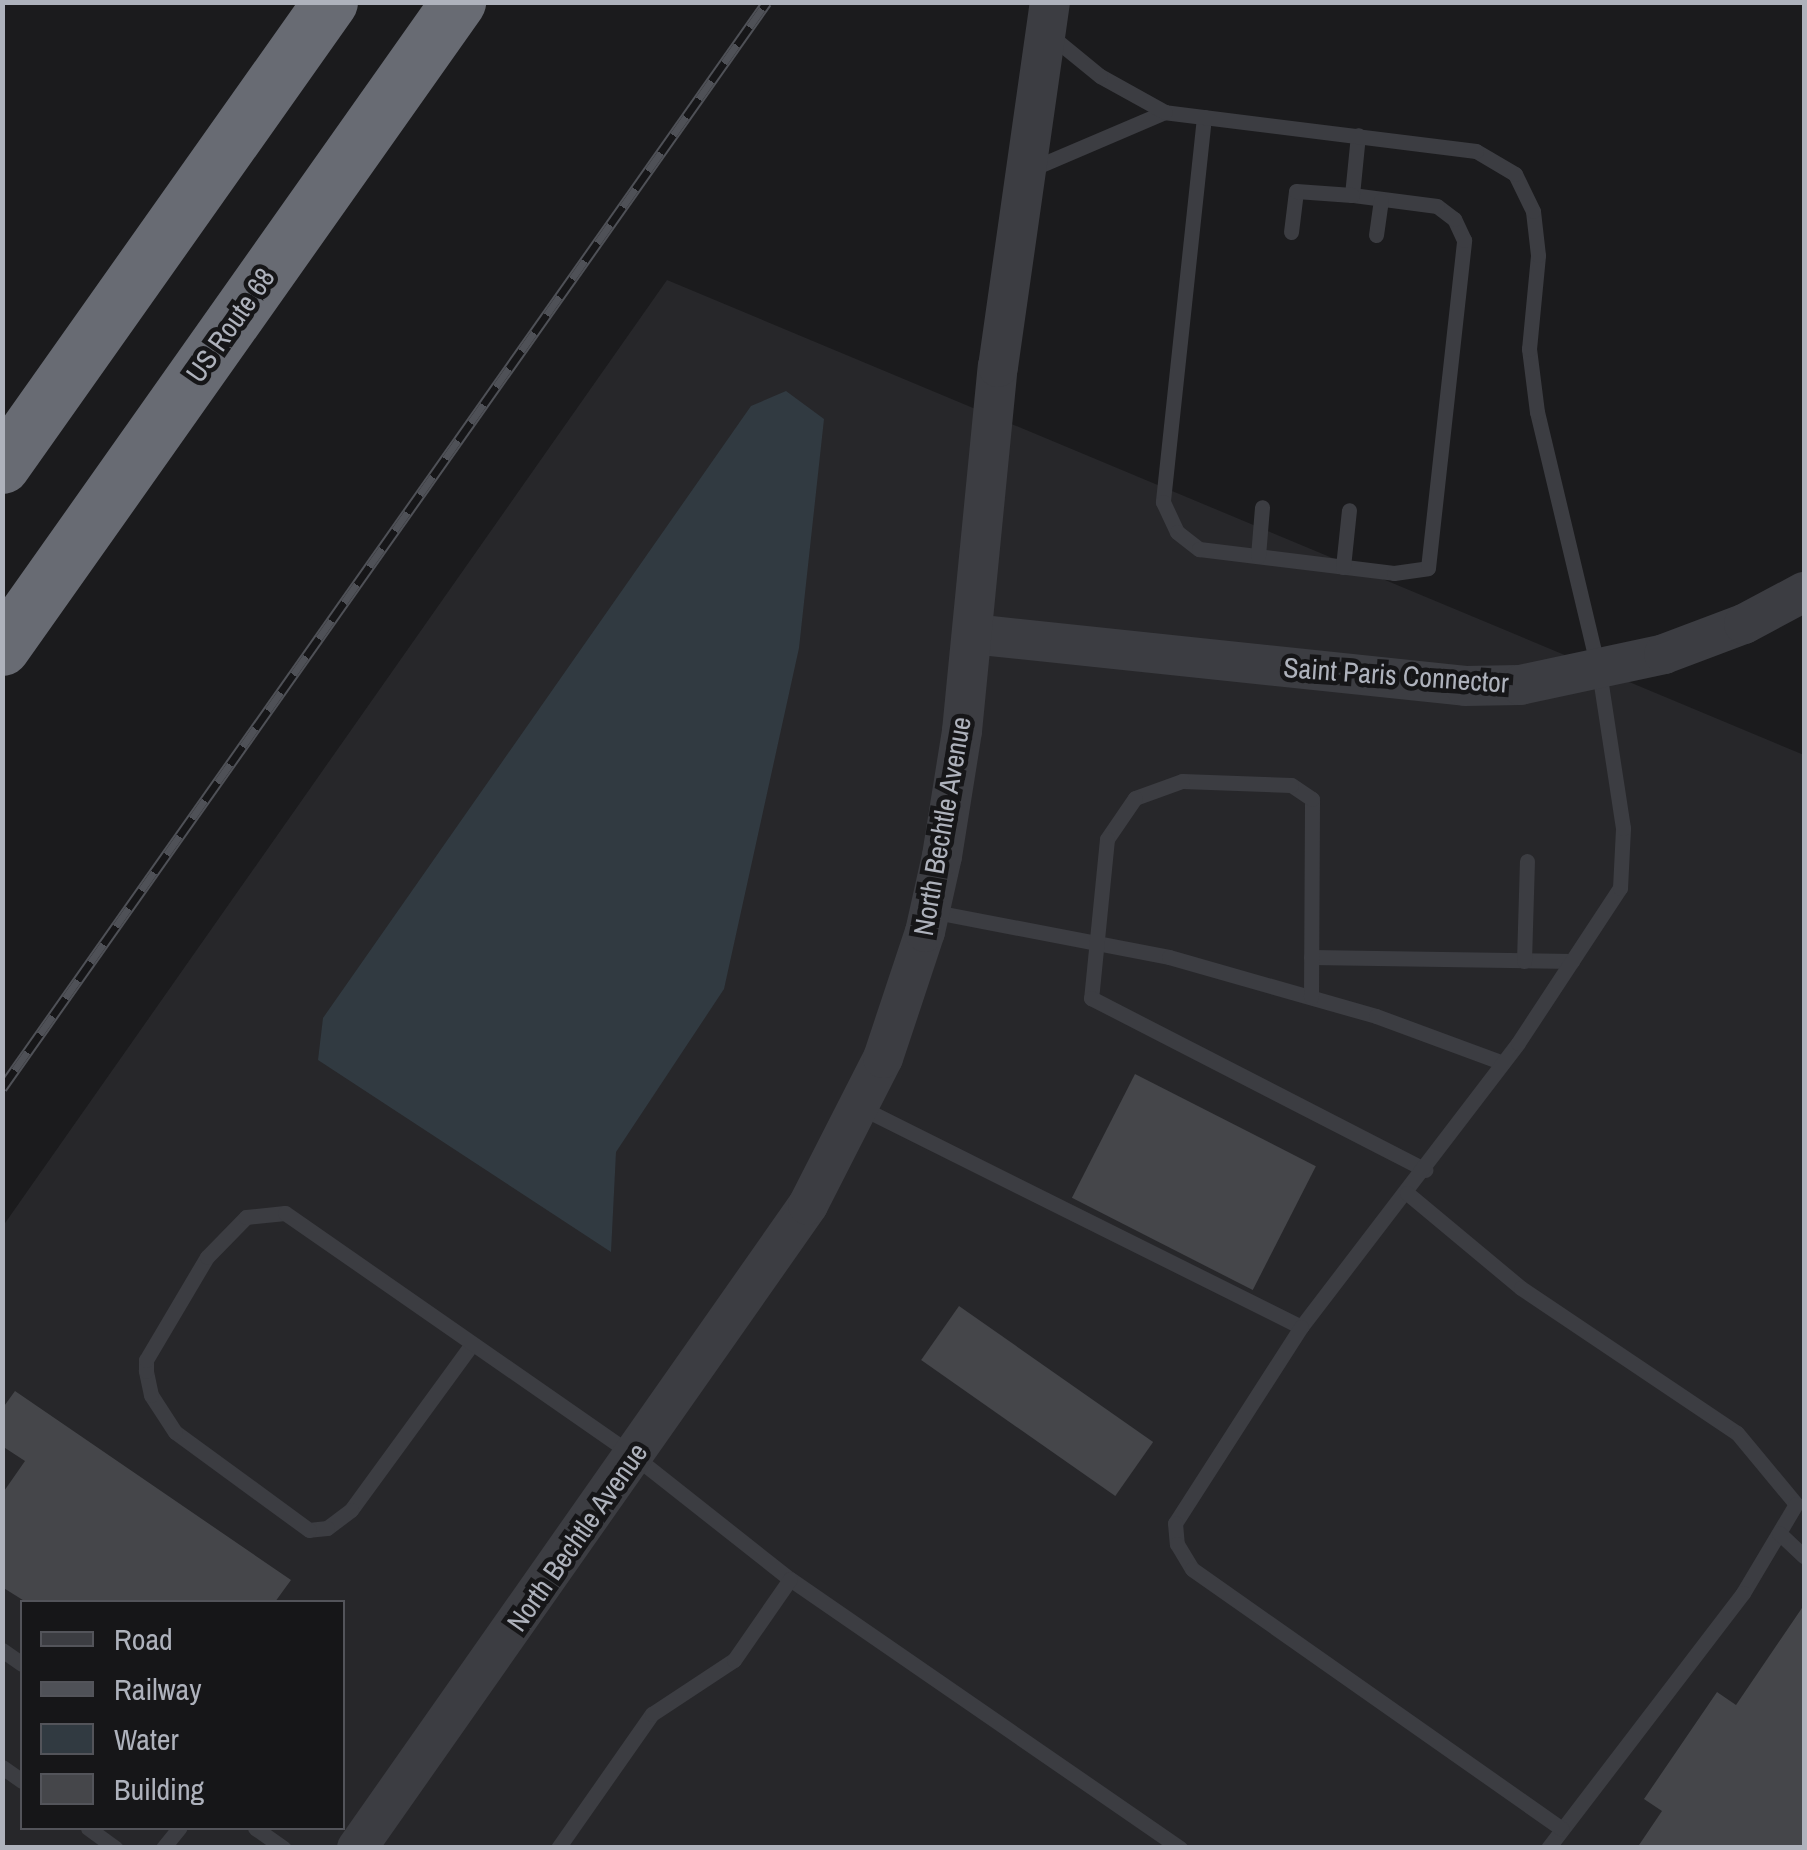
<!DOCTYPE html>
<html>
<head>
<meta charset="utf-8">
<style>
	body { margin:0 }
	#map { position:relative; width:1807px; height:1850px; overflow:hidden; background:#1b1b1d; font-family:"Archivo Narrow",sans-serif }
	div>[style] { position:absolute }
	.built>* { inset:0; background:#27272a }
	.water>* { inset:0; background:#313a41 }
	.building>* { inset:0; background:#45464a; transform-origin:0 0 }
	.service>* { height:15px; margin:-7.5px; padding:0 7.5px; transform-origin:7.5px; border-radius:7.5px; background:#3c3d42 }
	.tertiary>* { height:40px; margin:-20px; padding:0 20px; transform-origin:20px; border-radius:20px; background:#3c3d42 }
	.motorway>* { height:55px; margin:-27.5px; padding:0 27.5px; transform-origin:27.5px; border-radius:27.5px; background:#686b73 }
	.rail>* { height:11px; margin-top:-5.5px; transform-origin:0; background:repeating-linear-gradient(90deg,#161618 0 22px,#4f5157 0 44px); box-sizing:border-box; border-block:2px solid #4f5157 }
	span { translate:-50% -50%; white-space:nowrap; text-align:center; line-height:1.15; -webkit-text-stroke:9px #161618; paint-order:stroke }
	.street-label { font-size:28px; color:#aeb2bc }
	.frame { position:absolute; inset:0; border:5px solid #aeb2bc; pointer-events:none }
	.legend { position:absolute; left:20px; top:1600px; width:325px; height:230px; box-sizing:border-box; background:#161618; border:2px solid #53545a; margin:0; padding:12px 18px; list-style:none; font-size:30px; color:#aeb2bc }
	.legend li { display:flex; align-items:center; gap:20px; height:50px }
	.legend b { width:50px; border:2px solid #53545a }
</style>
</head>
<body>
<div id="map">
	<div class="built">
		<i style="clip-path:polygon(evenodd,667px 280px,1804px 755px,1804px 1847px,3px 1848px,3px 1226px,667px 280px,22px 1602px,342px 1602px,342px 1828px,22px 1828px,22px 1602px)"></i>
	</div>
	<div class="water">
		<i style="clip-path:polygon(786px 391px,824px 419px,799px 648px,724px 989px,616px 1152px,611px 1252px,318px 1060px,323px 1018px,751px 406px)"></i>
	</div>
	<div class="building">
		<i style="left:1135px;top:1074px;width:203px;height:139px;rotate:27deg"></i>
		<i style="left:959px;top:1306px;width:237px;height:66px;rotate:35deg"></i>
		<i style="clip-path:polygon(15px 1391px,291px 1580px,275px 1602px,26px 1602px,2px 1587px,2px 1494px,25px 1461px,2px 1446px,2px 1409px)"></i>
		<i style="clip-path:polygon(1804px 1605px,1804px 1848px,1637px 1848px,1662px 1811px,1644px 1799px,1717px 1692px,1736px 1705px)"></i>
	</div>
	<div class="service">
		<i style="left:1204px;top:117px;width:387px;rotate:96.1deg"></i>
		<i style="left:1163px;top:502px;width:33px;rotate:65deg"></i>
		<i style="left:1177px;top:532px;width:28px;rotate:38deg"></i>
		<i style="left:1199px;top:549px;width:196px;rotate:7deg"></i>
		<i style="left:1394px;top:573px;width:34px;rotate:-8deg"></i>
		<i style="left:1428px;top:568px;width:330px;rotate:-83.7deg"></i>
		<i style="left:1464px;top:240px;width:23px;rotate:-115deg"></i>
		<i style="left:1454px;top:219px;width:21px;rotate:-143deg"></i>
		<i style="left:1437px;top:206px;width:86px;rotate:-172.6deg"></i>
		<i style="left:1352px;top:195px;width:60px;rotate:-84.3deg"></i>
		<i style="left:1029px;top:170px;width:148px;rotate:-23.1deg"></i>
		<i style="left:1291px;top:232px;width:41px;rotate:-83deg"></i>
		<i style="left:1296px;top:191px;width:56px;rotate:4.1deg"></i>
		<i style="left:1376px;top:235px;width:35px;rotate:-82deg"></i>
		<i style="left:1258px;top:556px;width:49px;rotate:-85.3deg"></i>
		<i style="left:1343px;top:567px;width:57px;rotate:-84deg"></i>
		<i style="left:930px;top:911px;width:243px;rotate:10.9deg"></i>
		<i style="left:1169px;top:957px;width:215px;rotate:15.9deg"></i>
		<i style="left:1376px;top:1016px;width:135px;rotate:20.3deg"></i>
		<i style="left:1311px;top:957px;width:261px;rotate:0.9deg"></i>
		<i style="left:1524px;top:961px;width:100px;rotate:-88.3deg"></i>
		<i style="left:1311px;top:997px;width:198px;rotate:-89.7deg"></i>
		<i style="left:1312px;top:799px;width:25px;rotate:-146deg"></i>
		<i style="left:1291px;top:785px;width:109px;rotate:-177.9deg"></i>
		<i style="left:1182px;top:781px;width:50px;rotate:160.1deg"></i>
		<i style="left:1135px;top:798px;width:50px;rotate:124.3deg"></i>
		<i style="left:1107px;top:839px;width:160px;rotate:95.7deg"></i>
		<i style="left:1091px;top:998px;width:376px;rotate:27.2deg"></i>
		<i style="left:860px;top:1107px;width:493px;rotate:26.5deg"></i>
		<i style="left:1301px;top:1327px;width:357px;rotate:-52.6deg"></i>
		<i style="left:1518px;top:1043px;width:186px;rotate:-56.7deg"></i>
		<i style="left:1620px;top:888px;width:60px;rotate:-87.1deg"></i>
		<i style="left:1623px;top:828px;width:158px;rotate:-98.7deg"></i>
		<i style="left:1599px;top:672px;width:267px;rotate:-103.4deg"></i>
		<i style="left:1537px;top:412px;width:64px;rotate:-97.2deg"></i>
		<i style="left:1529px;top:349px;width:94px;rotate:-84.5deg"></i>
		<i style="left:1538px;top:255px;width:44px;rotate:-96.5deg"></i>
		<i style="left:1533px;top:211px;width:41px;rotate:-115.9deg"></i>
		<i style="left:1515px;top:174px;width:45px;rotate:-149.5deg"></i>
		<i style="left:1476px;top:151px;width:313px;rotate:-172.9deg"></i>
		<i style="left:1165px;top:112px;width:74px;rotate:-151deg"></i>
		<i style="left:1100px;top:76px;width:63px;rotate:-140.8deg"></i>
		<i style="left:1407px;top:1193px;width:148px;rotate:39.8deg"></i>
		<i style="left:1521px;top:1288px;width:260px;rotate:33.9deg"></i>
		<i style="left:1737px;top:1433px;width:92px;rotate:50.3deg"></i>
		<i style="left:1796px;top:1504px;width:104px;rotate:120.8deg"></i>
		<i style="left:1743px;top:1593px;width:321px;rotate:127.4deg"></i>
		<i style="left:1301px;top:1327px;width:233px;rotate:122.7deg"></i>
		<i style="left:1175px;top:1523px;width:21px;rotate:85deg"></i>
		<i style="left:1177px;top:1544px;width:29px;rotate:59deg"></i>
		<i style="left:1192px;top:1569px;width:452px;rotate:35.1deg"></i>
		<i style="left:472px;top:1344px;width:205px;rotate:126.1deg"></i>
		<i style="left:351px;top:1510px;width:30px;rotate:143deg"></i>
		<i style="left:327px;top:1528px;width:18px;rotate:174deg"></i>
		<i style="left:309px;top:1530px;width:166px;rotate:-143.8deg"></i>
		<i style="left:175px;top:1432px;width:44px;rotate:-123deg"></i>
		<i style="left:151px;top:1395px;width:25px;rotate:-102deg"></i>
		<i style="left:146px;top:1371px;width:11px;rotate:-90deg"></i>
		<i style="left:146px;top:1360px;width:120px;rotate:-59.4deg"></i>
		<i style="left:207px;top:1257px;width:56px;rotate:-45.7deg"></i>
		<i style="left:246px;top:1217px;width:39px;rotate:-6deg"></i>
		<i style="left:285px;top:1213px;width:425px;rotate:34.8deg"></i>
		<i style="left:634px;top:1456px;width:199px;rotate:38.3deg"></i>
		<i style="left:790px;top:1579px;width:474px;rotate:34.6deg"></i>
		<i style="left:1779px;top:1533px;width:34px;rotate:43deg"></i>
		<i style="left:2px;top:1650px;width:24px;rotate:35deg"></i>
		<i style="left:2px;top:1767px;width:24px;rotate:35deg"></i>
		<i style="left:88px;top:1828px;width:34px;rotate:36deg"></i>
		<i style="left:255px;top:1828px;width:35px;rotate:35deg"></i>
		<i style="left:163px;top:1848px;width:26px;rotate:-51deg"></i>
		<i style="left:558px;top:1848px;width:164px;rotate:-55deg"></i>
		<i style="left:652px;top:1714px;width:98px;rotate:-33.4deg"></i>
		<i style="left:734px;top:1660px;width:98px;rotate:-55.3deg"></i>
	</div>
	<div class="tertiary">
		<i style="left:972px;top:634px;width:496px;rotate:6deg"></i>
		<i style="left:1465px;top:686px;width:55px;rotate:-1deg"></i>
		<i style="left:1520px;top:685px;width:147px;rotate:-12.1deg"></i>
		<i style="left:1664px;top:654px;width:85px;rotate:-20.6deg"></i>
		<i style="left:1744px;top:624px;width:68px;rotate:-28.1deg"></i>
		<i style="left:357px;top:1848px;width:785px;rotate:-54.95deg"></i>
		<i style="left:808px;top:1205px;width:165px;rotate:-63deg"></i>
		<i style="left:883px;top:1058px;width:133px;rotate:-71.6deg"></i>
		<i style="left:925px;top:932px;width:78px;rotate:-77.4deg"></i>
		<i style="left:942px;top:856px;width:127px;rotate:-80.9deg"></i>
		<i style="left:962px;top:731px;width:366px;rotate:-84.4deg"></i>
		<i style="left:998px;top:367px;width:369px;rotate:-81.9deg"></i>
	</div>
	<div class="motorway">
		<i style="left:2px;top:466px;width:568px;rotate:-54.74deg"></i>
		<i style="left:2px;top:648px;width:791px;rotate:-54.78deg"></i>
	</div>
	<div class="rail">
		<i style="left:2px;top:1088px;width:1328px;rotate:-54.84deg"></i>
	</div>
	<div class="street-label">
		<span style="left:230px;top:325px;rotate:-55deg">US Route 68</span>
		<span style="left:1396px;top:675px;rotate:4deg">Saint Paris Connector</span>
		<span style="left:942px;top:826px;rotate:-80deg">North Bechtle Avenue</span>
		<span style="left:577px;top:1537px;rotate:-55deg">North Bechtle Avenue</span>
	</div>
	<div class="frame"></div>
	<ul class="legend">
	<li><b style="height:12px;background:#3c3d42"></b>Road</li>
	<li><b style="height:12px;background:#4f5157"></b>Railway</li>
	<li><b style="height:28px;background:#313a41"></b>Water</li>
	<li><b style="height:28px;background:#45464a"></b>Building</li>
	</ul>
</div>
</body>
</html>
